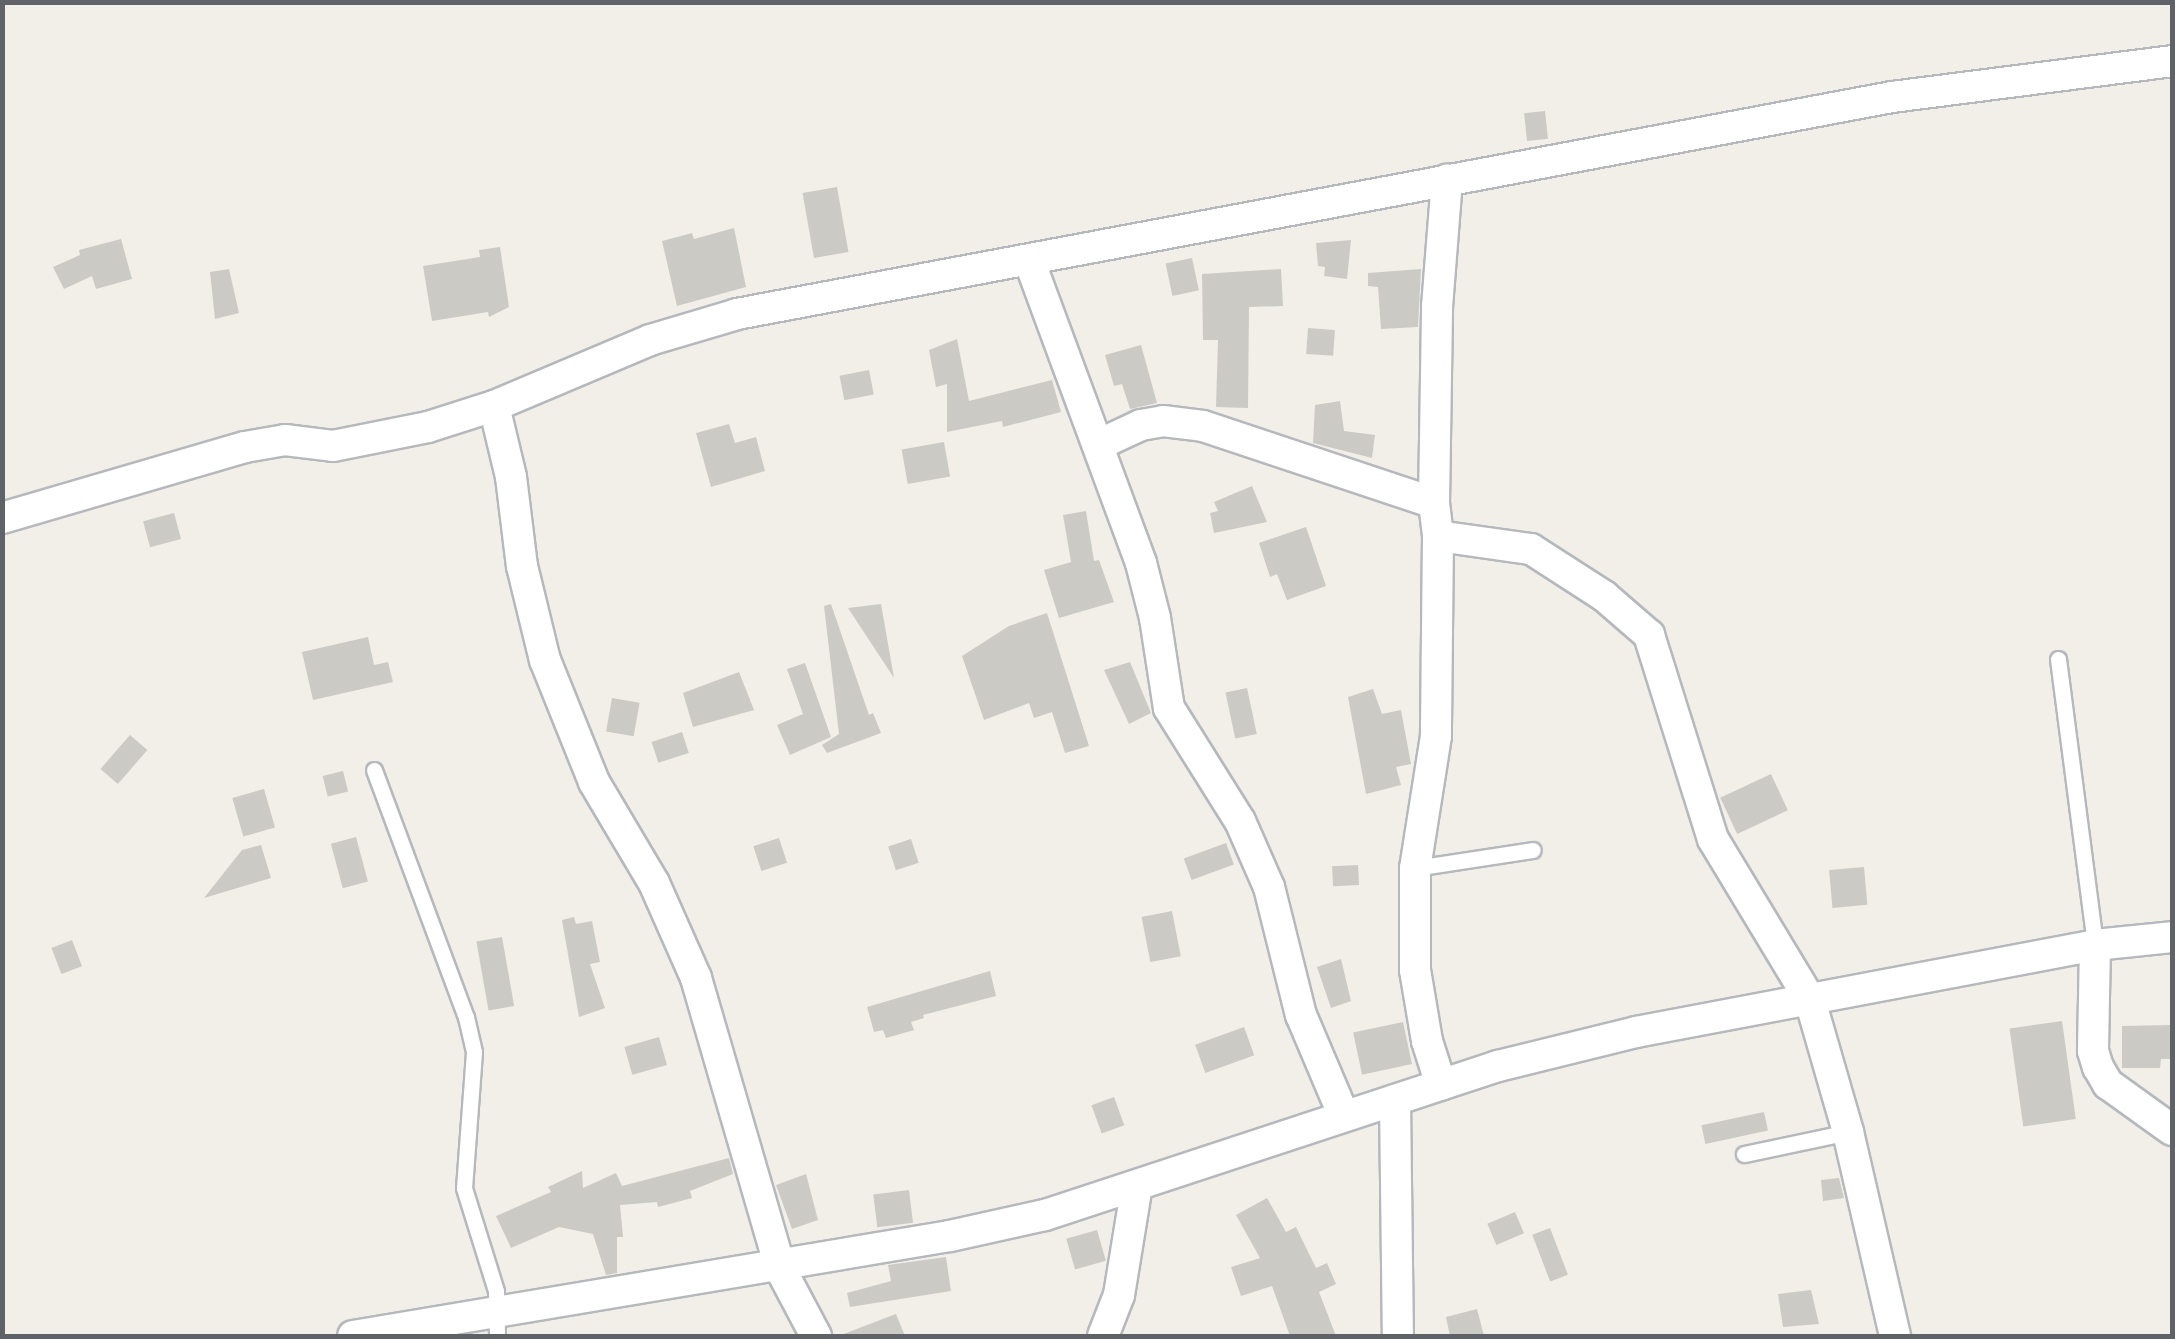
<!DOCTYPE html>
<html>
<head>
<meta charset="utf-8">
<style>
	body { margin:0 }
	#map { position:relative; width:2175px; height:1339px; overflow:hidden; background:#f1efe8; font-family:Signika,sans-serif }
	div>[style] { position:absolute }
	.building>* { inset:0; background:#cccac5; transform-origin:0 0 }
	.roads { filter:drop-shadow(2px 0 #b5b8bc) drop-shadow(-2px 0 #b5b8bc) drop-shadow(0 2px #b5b8bc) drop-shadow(0 -2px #b5b8bc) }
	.lane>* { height:15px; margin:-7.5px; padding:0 7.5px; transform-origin:7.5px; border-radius:7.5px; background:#fff }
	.street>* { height:30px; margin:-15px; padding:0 15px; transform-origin:15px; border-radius:15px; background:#fff }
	span { translate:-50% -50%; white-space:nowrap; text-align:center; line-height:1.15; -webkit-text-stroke:8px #fff; paint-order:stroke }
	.frame { position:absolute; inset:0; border:5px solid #5f6368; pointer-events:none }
</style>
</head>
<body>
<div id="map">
	<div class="building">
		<i style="left:1545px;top:111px;width:28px;height:21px;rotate:84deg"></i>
		<i style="left:837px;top:187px;width:66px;height:35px;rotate:80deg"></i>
		<i style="clip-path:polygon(734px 228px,746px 287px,677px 306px,662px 241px,692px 233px,694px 239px)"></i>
		<i style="clip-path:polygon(121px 239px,132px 279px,96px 289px,92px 276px,64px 289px,53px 267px,80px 255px,79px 250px)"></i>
		<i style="clip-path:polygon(1351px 240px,1347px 279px,1324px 276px,1325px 267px,1318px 266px,1316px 243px)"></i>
		<i style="clip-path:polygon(500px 247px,509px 307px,489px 317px,488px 312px,432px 321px,423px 266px,480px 257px,479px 250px)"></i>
		<i style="left:1192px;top:258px;width:33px;height:27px;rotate:78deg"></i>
		<i style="clip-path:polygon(229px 269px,239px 313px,215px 319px,210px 272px)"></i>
		<i style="clip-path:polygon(1281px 269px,1283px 306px,1249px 307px,1248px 408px,1216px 407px,1218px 340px,1203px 340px,1202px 274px)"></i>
		<i style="clip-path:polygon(1421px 269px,1418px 327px,1381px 329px,1378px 287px,1368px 286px,1368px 273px)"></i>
		<i style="left:1308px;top:328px;width:27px;height:26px;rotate:4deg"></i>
		<i style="clip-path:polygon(957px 339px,969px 401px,1052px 380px,1061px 412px,1003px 427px,1002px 421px,947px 432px,947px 384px,936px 387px,929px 350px)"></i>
		<i style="clip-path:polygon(1141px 345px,1157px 403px,1130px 409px,1122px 384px,1114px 386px,1105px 355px)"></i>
		<i style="left:869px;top:370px;width:25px;height:30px;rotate:79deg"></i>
		<i style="clip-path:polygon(1340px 401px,1344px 431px,1375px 435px,1372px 458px,1313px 443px,1315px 405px)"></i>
		<i style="clip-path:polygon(729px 424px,735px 443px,756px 437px,765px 471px,711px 487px,696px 433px)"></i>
		<i style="left:944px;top:442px;width:35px;height:43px;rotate:80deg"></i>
		<i style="clip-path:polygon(1252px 486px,1267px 522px,1214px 533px,1210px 513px,1218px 511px,1214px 502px)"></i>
		<i style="clip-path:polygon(1086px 511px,1094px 561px,1099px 560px,1114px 602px,1059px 618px,1044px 570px,1071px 562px,1063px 515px)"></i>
		<i style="left:174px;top:513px;width:27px;height:32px;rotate:75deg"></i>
		<i style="clip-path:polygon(1306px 527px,1326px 586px,1287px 600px,1277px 574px,1270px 577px,1259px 543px)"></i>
		<i style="clip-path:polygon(831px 604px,869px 715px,873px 713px,881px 733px,827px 753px,822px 745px,839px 734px,824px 606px)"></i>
		<i style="clip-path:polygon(881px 604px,894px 678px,848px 608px)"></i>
		<i style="clip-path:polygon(1047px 613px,1089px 746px,1065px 753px,1052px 712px,1034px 718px,1029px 703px,984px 720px,962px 656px,1009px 626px)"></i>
		<i style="clip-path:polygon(368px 637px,374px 665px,388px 662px,393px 682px,313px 700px,302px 652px)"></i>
		<i style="clip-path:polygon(1130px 662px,1151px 713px,1129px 724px,1104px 670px)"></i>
		<i style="clip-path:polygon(805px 663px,831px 737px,790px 755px,777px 725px,803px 714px,787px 669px)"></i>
		<i style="clip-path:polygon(739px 672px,754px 710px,693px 727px,683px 693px)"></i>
		<i style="left:1247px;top:688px;width:47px;height:22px;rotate:78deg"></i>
		<i style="clip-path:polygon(1373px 689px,1382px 714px,1401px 710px,1411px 764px,1396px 767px,1401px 785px,1366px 794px,1348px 697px)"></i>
		<i style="left:612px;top:698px;width:28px;height:34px;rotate:10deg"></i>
		<i style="left:682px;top:732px;width:22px;height:32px;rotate:72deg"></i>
		<i style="left:130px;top:735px;width:23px;height:45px;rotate:41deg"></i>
		<i style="left:343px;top:771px;width:21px;height:21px;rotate:76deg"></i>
		<i style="left:1771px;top:774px;width:40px;height:56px;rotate:65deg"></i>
		<i style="left:264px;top:789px;width:40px;height:33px;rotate:74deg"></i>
		<i style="left:356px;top:837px;width:46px;height:26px;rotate:75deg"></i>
		<i style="left:779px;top:838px;width:26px;height:27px;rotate:72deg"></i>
		<i style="left:911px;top:839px;width:25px;height:24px;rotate:72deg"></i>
		<i style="left:1226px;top:843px;width:23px;height:45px;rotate:70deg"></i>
		<i style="clip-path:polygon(261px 845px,271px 878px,204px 898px,242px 850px)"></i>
		<i style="left:1358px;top:865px;width:20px;height:26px;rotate:87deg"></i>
		<i style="left:1864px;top:867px;width:38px;height:35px;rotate:85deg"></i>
		<i style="left:1172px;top:911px;width:46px;height:31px;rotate:79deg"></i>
		<i style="clip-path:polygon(574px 917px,576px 924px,592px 921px,600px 962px,590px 964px,605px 1008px,579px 1017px,562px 920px)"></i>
		<i style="left:502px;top:937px;width:70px;height:26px;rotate:80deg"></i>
		<i style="left:72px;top:940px;width:28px;height:22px;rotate:69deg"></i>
		<i style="clip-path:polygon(1341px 959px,1351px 1001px,1331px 1008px,1317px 967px)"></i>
		<i style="clip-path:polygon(990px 971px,996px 996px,923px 1015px,924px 1018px,911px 1022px,914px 1030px,886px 1038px,883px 1030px,874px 1032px,867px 1007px)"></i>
		<i style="left:2062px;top:1021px;width:99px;height:53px;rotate:82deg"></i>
		<i style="left:1403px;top:1022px;width:43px;height:51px;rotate:78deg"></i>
		<i style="clip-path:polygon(2172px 1025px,2172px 1059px,2161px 1059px,2160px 1068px,2122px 1068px,2122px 1026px)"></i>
		<i style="left:1244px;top:1027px;width:30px;height:52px;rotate:70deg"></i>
		<i style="left:659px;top:1037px;width:29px;height:36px;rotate:74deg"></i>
		<i style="left:1114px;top:1097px;width:30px;height:24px;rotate:70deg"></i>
		<i style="left:1764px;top:1112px;width:19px;height:64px;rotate:78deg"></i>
		<i style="clip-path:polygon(729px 1158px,733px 1174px,690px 1191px,692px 1198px,658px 1207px,657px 1202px,620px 1205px,623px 1237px,617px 1237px,617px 1273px,606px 1275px,593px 1234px,559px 1227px,511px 1248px,496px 1216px,551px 1192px,548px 1187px,582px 1171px,583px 1188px,616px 1173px,622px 1186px)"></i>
		<i style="clip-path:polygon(806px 1174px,818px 1220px,792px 1229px,776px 1185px)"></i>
		<i style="clip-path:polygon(1839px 1178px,1844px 1198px,1823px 1201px,1821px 1180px)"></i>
		<i style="left:909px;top:1190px;width:33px;height:36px;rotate:83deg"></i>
		<i style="clip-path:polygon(1267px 1198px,1286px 1232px,1296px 1227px,1316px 1268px,1327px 1263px,1336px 1284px,1319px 1292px,1336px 1336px,1290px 1336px,1272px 1286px,1241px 1296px,1231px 1267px,1260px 1258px,1236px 1215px)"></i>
		<i style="left:1515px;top:1212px;width:23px;height:30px;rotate:67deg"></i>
		<i style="left:1550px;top:1228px;width:50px;height:19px;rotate:69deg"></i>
		<i style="left:1097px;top:1230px;width:32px;height:32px;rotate:74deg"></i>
		<i style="clip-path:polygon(946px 1257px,951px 1291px,850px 1307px,847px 1293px,891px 1281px,888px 1265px)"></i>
		<i style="clip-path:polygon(1811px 1290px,1819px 1324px,1783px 1327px,1778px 1294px)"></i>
		<i style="clip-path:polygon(1477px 1309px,1484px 1336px,1450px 1336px,1446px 1317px)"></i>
		<i style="clip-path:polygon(896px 1314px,905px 1336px,841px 1336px,841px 1335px)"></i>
	</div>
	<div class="roads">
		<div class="lane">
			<i style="left:2058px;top:659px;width:288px;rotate:82.6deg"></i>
			<i style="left:374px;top:770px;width:264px;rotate:69.6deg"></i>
			<i style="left:466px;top:1017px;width:36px;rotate:77deg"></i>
			<i style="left:474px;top:1052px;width:136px;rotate:94.2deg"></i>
			<i style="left:464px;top:1188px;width:108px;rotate:72.7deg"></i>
			<i style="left:496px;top:1291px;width:45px;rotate:88.7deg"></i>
			<i style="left:1415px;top:868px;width:119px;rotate:-8.7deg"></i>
			<i style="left:1744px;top:1154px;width:106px;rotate:-11.9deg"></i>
		</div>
		<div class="street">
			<i style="left:1029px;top:260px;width:323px;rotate:69.7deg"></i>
			<i style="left:1141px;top:563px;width:57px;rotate:75.7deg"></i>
			<i style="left:1155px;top:618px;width:91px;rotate:81.2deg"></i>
			<i style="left:1169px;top:708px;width:133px;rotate:57.9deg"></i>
			<i style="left:1240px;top:821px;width:72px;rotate:66.3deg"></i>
			<i style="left:1269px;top:887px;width:132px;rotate:76deg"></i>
			<i style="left:1301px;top:1015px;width:108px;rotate:67deg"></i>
			<i style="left:494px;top:406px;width:73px;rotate:76.5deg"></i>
			<i style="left:511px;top:477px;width:90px;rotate:83deg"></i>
			<i style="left:522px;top:566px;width:97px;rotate:76.3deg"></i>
			<i style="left:545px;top:660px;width:131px;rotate:68.1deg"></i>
			<i style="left:594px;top:782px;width:117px;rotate:59.3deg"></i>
			<i style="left:654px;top:883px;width:104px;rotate:66.1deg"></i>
			<i style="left:696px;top:978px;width:302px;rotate:73.8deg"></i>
			<i style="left:780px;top:1268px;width:77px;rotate:62.1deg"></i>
			<i style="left:1098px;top:445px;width:47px;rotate:-24.9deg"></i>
			<i style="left:1141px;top:425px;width:22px;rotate:-10deg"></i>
			<i style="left:1163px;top:421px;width:40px;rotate:7.1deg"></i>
			<i style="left:1203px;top:426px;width:243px;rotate:18.4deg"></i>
			<i style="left:1434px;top:503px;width:33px;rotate:83deg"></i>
			<i style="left:1438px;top:536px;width:200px;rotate:90.6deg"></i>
			<i style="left:1436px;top:736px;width:134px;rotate:99deg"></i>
			<i style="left:1415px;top:868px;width:102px;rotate:90deg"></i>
			<i style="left:1415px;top:970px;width:72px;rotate:80.4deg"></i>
			<i style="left:1427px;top:1041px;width:46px;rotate:72.3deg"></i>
			<i style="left:1434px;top:503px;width:196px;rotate:-89.1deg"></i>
			<i style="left:1437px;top:307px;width:128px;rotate:-85.5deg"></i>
			<i style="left:2px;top:518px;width:253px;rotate:-16.3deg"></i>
			<i style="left:245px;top:447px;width:41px;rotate:-9.9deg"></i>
			<i style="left:285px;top:440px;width:48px;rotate:7.1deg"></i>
			<i style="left:333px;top:446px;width:97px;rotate:-11.3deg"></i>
			<i style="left:428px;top:427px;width:69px;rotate:-17.7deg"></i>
			<i style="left:494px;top:406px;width:169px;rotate:-22.9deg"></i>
			<i style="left:650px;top:340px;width:91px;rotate:-16.6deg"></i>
			<i style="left:737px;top:314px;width:1175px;rotate:-10.64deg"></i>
			<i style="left:1892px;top:97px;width:282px;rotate:-7.3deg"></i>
			<i style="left:1438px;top:536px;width:94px;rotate:8deg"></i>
			<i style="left:1531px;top:549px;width:87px;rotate:32.8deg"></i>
			<i style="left:1604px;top:596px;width:60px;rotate:40.9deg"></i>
			<i style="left:1649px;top:635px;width:214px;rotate:72.6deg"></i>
			<i style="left:1713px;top:839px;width:188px;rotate:58.9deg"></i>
			<i style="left:1810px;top:1000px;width:137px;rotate:73.9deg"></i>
			<i style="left:1848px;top:1132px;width:209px;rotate:77deg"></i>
			<i style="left:2095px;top:945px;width:106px;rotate:91.1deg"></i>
			<i style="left:2093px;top:1051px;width:17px;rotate:73deg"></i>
			<i style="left:2098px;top:1067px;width:20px;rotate:60deg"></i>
			<i style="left:2108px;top:1084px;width:79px;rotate:35.7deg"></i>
			<i style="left:1395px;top:1100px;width:236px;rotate:89.3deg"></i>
			<i style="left:353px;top:1336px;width:605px;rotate:-9.51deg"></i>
			<i style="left:950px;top:1236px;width:97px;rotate:-12.5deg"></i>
			<i style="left:1045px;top:1215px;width:477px;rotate:-18.2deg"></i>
			<i style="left:1498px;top:1066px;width:142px;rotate:-13.8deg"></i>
			<i style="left:1636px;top:1032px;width:467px;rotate:-10.7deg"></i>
			<i style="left:2095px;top:945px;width:77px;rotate:-5.9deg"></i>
			<i style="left:1103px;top:1336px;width:44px;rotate:-68.7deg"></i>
			<i style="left:1119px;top:1295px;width:111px;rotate:-80.7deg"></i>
		</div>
	</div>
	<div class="frame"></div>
</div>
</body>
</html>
